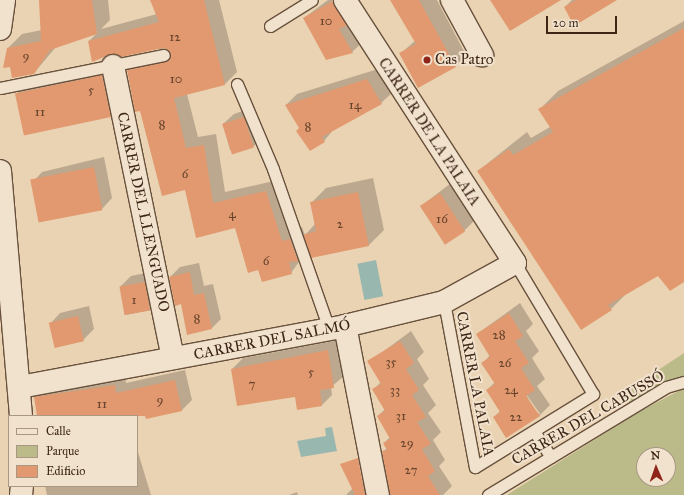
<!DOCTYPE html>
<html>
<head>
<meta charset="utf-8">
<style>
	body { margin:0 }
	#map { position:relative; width:684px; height:495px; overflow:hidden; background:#ead3b3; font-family:"IM FELL Great Primer",serif }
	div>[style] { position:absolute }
	.green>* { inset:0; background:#bbbb8a }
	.water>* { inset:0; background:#98b7ae; transform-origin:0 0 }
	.shadow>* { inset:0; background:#0003 }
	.building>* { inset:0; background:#e2996f; transform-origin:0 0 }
	.roads { filter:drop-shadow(1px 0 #68513c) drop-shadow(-1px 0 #68513c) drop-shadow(0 1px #68513c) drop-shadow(0 -1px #68513c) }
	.service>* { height:11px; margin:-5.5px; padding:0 5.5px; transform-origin:5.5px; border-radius:5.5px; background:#f1e2ce }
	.minor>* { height:22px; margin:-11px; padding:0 11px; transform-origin:11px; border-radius:11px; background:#f1e2ce }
	.tertiary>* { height:22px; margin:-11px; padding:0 11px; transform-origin:11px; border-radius:11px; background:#f1e2ce }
	.dots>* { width:11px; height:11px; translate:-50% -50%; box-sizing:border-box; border:2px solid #f1e2ce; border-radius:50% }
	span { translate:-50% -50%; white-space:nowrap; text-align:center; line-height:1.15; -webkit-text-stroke:4px #f1e2ce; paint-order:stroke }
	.number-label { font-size:13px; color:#66432c }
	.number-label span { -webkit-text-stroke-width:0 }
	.poi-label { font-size:15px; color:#3d2615 }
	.left { translate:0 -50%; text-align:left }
	.street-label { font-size:15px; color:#3d2615 }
	.legend { position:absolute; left:8px; top:415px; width:130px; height:72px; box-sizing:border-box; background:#f1e2ce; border:1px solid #a99784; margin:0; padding:5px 7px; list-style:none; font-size:12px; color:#3d2615 }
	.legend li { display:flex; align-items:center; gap:8px; height:20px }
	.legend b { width:20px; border:1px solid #a99784 }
	.north { position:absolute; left:636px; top:447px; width:40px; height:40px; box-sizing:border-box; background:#f1e2ce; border:1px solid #a99784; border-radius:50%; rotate:358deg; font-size:11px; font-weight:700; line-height:16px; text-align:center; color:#3d2615 }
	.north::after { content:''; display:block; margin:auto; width:14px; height:18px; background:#8f2418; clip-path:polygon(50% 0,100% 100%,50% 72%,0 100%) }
	.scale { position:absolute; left:546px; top:16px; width:71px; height:18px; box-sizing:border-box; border:2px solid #3d2615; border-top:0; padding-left:5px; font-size:12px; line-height:14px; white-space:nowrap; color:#3d2615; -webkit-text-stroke:3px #f1e2ce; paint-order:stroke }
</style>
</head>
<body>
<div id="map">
	<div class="green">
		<i style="clip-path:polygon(684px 353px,684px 377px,630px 404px,622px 394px)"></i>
		<i style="clip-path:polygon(evenodd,684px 388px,684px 495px,507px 495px,637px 413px,684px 388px,644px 455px,668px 455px,668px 479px,644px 479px,644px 455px)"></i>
	</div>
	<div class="water">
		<i style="left:376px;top:260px;width:37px;height:19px;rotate:79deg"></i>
		<i style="clip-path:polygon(332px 427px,337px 451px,301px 457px,297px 441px,326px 436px,325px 428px)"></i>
	</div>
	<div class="shadow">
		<i style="clip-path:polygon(40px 0,108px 0,110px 20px,101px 29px,157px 14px,151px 0,219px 0,237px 72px,225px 84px,187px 94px,198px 137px,216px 134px,225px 192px,278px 180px,294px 229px,302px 227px,305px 235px,315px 224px,311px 203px,326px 188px,373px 178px,384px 230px,369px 245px,309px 248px,291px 273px,259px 269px,236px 227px,185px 189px,141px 110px,128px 70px,140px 58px,170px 50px,89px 41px,97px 33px,56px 47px,34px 73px,8px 48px,22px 34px,42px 30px)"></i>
		<i style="clip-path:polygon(328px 0,348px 0,363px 42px,352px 52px,304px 18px)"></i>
		<i style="clip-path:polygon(391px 0,437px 0,466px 55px,456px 66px,418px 87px,400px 54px,416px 40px)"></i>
		<i style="clip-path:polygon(572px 0,615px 0,565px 7px)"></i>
		<i style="clip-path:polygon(684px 21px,684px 281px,658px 274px,628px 292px,611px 309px,478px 171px,527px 132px,531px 138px,550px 127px,540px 109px,558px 91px)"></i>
		<i style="clip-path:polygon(112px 65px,121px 106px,110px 116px,16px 92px,27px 82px)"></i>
		<i style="clip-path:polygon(378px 69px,392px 93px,381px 103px,334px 129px,324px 141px,300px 128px,286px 105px,297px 94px)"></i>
		<i style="clip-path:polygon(254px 107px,264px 135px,254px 146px,230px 150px,223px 124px,234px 114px)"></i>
		<i style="clip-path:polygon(104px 157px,112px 198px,102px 209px,39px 221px,32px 183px,42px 172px)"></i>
		<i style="clip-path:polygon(451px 183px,474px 221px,464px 231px,421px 206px)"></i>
		<i style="clip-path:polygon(199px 263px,204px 286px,213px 284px,221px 319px,212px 328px,182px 303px,170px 277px,180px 267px)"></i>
		<i style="clip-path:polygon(155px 271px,161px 299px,150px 310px,126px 315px,120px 287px,131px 276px)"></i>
		<i style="clip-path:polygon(evenodd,520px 303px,533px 324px,526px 331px,539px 351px,532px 358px,545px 379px,537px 386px,550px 405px,539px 416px,494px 417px,500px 411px,487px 390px,495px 382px,483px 363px,490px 355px,477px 334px,520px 303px,524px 391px,540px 414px,537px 414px,524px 391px)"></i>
		<i style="clip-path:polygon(89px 306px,94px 329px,83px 340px,50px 324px,60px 313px)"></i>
		<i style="clip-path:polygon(411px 331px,424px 352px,417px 359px,429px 379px,423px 385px,436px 405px,428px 413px,441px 432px,433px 440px,445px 460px,439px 466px,452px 486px,443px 495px,393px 495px,383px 452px,387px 448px,384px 443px,390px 437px,378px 416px,385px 409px,373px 390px,381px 382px,369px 362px)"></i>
		<i style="clip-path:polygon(339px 340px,344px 376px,331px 387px,332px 395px,322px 405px,232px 369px,243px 358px)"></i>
		<i style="clip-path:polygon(185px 370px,192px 400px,181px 411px,130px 416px,38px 416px,35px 397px,46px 387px,125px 375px,126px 383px)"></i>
		<i style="clip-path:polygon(137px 449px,151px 495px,47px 495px,45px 486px,137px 486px)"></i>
		<i style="clip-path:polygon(373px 475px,378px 495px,346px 495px,354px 487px)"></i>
		<i style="clip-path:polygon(297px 492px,298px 495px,289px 495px)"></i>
	</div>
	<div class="building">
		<i style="clip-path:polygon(39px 0,92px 0,97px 34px,50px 50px,34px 74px,12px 78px,10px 67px,3px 68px,7px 48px,41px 41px)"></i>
		<i style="clip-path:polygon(150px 0,204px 0,225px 85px,174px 98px,186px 148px,204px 145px,213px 203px,266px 191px,282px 241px,290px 239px,298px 261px,289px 262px,292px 274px,262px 282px,258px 270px,248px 273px,235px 228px,196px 238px,185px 190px,162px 196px,140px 111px,135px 112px,127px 70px,166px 62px,171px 57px,169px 50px,163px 48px,121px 57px,111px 54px,92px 62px,88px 41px,159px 22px)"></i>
		<i style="clip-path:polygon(390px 0,419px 0,456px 67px,418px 88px,399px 53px,416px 44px)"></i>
		<i style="clip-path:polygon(490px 0,561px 0,510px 31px)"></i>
		<i style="clip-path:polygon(576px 0,617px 0,574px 26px,564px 7px)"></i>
		<i style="clip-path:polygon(333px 1px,347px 25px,339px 29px,353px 53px,326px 60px,303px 18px)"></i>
		<i style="clip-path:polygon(684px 28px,684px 282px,670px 291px,658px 276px,608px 305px,612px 310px,581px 330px,477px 171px,509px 149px,513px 155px,553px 132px,538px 109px)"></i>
		<i style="left:102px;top:75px;width:43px;height:89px;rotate:78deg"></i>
		<i style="clip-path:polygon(367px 79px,382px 104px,322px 137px,325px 142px,310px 151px,296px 131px,299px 128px,285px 105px)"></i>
		<i style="left:244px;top:117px;width:32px;height:23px;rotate:72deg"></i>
		<i style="left:94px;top:167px;width:44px;height:65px;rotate:79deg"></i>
		<i style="clip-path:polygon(358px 192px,369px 246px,311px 258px,303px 235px,316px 231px,310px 202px)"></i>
		<i style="left:440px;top:193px;width:46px;height:24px;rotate:57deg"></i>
		<i style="clip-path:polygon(190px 272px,194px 295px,204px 293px,212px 329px,187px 335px,181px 304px,175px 306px,169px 277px)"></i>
		<i style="left:145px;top:282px;width:29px;height:26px;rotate:80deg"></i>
		<i style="clip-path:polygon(509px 313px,523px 336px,515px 341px,529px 363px,521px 368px,535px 390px,526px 396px,540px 416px,506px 438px,493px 417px,500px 412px,486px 390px,495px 384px,481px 363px,490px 357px,476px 334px)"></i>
		<i style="left:78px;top:316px;width:26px;height:30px;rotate:77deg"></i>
		<i style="clip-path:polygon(400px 341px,414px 363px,406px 369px,419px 390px,412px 395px,426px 417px,417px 422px,431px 444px,422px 449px,435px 471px,428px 476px,440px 495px,390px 495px,382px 451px,387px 450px,383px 443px,390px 439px,377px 416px,385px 411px,372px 389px,381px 384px,367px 361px)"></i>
		<i style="clip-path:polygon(328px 350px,334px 388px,320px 390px,322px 406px,297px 410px,295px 397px,237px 406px,231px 369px)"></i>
		<i style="clip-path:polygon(175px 380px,182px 411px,146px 419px,145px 416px,37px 416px,34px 397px,115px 385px,116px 393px)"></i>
		<i style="clip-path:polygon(358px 458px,365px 495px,355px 495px,340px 464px)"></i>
	</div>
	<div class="roads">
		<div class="service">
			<i style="left:270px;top:26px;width:49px;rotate:-31.8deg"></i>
			<i style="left:237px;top:84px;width:92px;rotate:67deg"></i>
			<i style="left:273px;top:169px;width:170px;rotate:70.7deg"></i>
			<i style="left:0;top:88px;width:167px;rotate:-11.4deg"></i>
			<i style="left:444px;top:302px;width:168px;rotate:79.4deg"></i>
			<i style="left:475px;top:467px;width:139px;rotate:-31.7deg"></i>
			<i style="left:593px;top:394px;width:152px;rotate:-120.8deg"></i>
			<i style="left:534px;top:431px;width:31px;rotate:57deg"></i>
			<i style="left:488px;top:495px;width:208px;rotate:-31.2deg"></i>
			<i style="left:666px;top:387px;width:19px;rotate:-16deg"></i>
		</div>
		<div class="minor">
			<i style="left:452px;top:0;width:63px;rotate:61.4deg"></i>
			<i style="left:113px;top:66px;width:298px;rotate:78.4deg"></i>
			<i style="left:345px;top:326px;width:172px;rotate:79deg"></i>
			<i style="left:20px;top:387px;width:331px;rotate:-10.6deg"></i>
			<i style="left:345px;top:326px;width:102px;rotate:-13.6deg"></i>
			<i style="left:444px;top:302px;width:81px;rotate:-28.8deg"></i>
			<i style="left:515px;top:263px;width:313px;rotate:-122.9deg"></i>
		</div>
		<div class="tertiary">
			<i style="left:0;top:29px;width:29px;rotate:-82deg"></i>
			<i style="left:0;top:171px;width:246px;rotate:85.1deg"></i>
			<i style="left:21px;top:495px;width:9px;rotate:-84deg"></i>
		</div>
	</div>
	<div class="dots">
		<i style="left:427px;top:60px;background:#8f2418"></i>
	</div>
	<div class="number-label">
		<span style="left:326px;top:21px">10</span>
		<span style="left:175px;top:37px">12</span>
		<span style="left:26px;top:56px">9</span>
		<span style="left:176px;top:79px">10</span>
		<span style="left:91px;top:90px">5</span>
		<span style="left:355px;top:105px">14</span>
		<span style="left:40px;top:112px">11</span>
		<span style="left:162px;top:125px">8</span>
		<span style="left:308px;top:127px">8</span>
		<span style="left:185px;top:174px">6</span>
		<span style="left:232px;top:214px">4</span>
		<span style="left:442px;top:219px">16</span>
		<span style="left:340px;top:224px">2</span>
		<span style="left:266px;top:261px">6</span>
		<span style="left:134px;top:300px">1</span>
		<span style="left:197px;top:319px">8</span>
		<span style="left:499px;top:335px">28</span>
		<span style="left:391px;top:362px">35</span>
		<span style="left:505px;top:363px">26</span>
		<span style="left:311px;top:372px">5</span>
		<span style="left:252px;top:384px">7</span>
		<span style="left:395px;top:390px">33</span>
		<span style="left:511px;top:390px">24</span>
		<span style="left:160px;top:400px">9</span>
		<span style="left:102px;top:404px">11</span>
		<span style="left:401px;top:416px">31</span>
		<span style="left:516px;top:417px">22</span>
		<span style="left:407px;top:443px">29</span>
		<span style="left:411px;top:470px">27</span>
	</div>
	<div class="poi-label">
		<span class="left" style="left:435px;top:60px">Cas Patro</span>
	</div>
	<div class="street-label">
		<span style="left:429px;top:132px;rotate:57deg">CARRER DE LA PALAIA</span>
		<span style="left:143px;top:212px;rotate:78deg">CARRER DEL LLENGUADO</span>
		<span style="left:272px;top:340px;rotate:-11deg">CARRER DEL SALMÓ</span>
		<span style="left:475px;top:384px;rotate:79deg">CARRER LA PALAIA</span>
		<span style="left:588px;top:418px;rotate:-30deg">CARRER DEL CABUSSÓ</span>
	</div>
	<ul class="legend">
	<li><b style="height:5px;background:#f1e2ce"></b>Calle</li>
	<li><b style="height:11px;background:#bbbb8a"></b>Parque</li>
	<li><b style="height:11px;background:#e2996f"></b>Edificio</li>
	</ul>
	<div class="north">N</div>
	<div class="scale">20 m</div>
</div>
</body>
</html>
